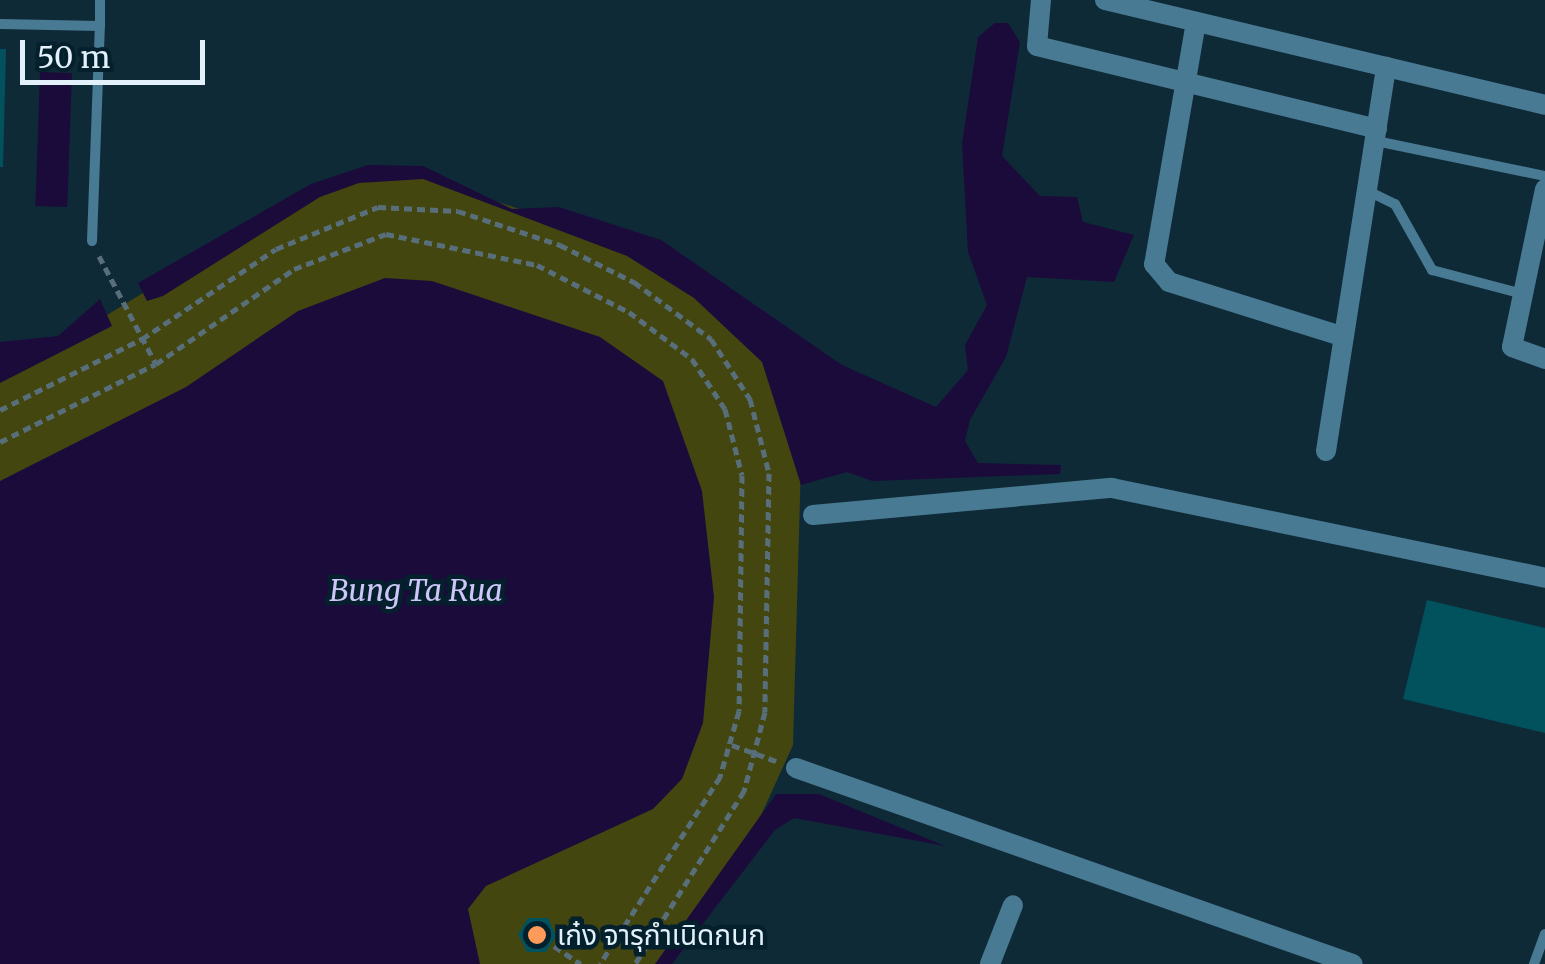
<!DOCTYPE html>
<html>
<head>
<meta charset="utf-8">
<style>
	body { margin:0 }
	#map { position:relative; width:1545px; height:964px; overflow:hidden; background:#0f2a37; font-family:Merriweather,"Noto Sans Thai",serif }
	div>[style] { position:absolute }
	.green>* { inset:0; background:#444610 }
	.water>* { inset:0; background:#1b0b3b; transform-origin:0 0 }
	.building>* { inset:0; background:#02525e }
	.path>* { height:5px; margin-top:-2.5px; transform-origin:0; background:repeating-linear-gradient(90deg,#586f7b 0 8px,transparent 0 13px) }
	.service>* { height:10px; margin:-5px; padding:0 5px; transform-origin:5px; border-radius:5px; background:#497a93 }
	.minor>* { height:20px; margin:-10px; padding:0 10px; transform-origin:10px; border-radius:10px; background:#497a93 }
	.tertiary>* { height:20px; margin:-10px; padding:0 10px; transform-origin:10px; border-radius:10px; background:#497a93 }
	.dots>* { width:28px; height:28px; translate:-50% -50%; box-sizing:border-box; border:5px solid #05202d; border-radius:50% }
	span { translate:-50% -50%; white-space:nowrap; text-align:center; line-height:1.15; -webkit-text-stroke:9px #05202d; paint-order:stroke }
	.poi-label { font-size:28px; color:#e2f1fa }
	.left { translate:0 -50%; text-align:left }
	.water-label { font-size:30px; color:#cec6f8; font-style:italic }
	.scale { position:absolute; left:20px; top:40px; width:185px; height:45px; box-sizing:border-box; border:5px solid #e2f1fa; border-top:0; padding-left:12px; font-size:30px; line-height:35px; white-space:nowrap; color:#e2f1fa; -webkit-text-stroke:8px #05202d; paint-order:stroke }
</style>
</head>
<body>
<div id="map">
	<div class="green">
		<i style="clip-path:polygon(408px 173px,643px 249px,774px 362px,801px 462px,793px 745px,751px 837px,664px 964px,0 964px,0 368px,99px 320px,280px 209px,344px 179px)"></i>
	</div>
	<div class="water">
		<i style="clip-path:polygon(995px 23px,1008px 23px,1020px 42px,1002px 156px,1040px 196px,1077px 197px,1083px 222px,1134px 235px,1114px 282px,1027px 277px,1006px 357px,970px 420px,965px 441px,978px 463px,1061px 465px,1060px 474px,872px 481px,847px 472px,801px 485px,762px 362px,694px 298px,627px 256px,423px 179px,359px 183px,320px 197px,163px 296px,147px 301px,138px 283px,311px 184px,368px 165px,423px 166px,512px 209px,559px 207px,661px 240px,842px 365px,936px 407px,968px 370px,965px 345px,987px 305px,968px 252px,962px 144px,978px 37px)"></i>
		<i style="left:40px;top:72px;width:32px;height:134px;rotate:2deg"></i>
		<i style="clip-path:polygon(385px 278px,432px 281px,600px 337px,663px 381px,702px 491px,714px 597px,703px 723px,682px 779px,653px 809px,486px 886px,468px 909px,480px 964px,0 964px,0 481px,186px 387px,298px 311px)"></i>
		<i style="clip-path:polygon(100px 299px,112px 326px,0 383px,0 342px,58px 336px)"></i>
		<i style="clip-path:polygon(776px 794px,819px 794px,945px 846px,794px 818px,775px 830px,672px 964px,655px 964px)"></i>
	</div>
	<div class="building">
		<i style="clip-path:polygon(0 49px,6px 49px,3px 167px,0 167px)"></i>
		<i style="clip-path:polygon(1427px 600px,1545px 628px,1545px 733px,1403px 699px)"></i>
		<i style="clip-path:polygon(528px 918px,548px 918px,556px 936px,546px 952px,527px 952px,518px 934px)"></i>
	</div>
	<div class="path">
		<i style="left:99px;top:256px;width:122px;rotate:62.2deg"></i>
		<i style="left:0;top:410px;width:159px;rotate:-26.6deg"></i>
		<i style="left:142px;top:339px;width:161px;rotate:-33.9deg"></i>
		<i style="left:276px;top:249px;width:110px;rotate:-22.4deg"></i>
		<i style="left:378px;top:207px;width:80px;rotate:2.9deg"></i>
		<i style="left:458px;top:211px;width:108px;rotate:18.4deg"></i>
		<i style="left:560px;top:245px;width:83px;rotate:26.6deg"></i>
		<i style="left:634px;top:282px;width:96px;rotate:36.5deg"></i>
		<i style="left:711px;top:339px;width:72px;rotate:57deg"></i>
		<i style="left:750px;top:399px;width:76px;rotate:75.6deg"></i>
		<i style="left:769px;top:473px;width:239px;rotate:91deg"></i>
		<i style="left:765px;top:712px;width:82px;rotate:104.9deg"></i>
		<i style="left:744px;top:791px;width:204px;rotate:122.2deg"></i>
		<i style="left:0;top:442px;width:174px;rotate:-26.6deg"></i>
		<i style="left:156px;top:364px;width:168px;rotate:-34.5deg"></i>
		<i style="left:294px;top:269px;width:98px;rotate:-20.8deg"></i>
		<i style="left:386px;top:234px;width:154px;rotate:11.6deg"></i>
		<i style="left:537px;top:265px;width:103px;rotate:27.1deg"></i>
		<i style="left:629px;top:312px;width:79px;rotate:36.7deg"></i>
		<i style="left:692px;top:359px;width:60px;rotate:56.6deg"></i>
		<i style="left:725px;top:409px;width:68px;rotate:75.6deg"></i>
		<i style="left:742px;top:475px;width:236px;rotate:90.7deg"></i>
		<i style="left:739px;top:711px;width:69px;rotate:106.1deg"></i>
		<i style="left:720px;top:777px;width:222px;rotate:122.7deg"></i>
		<i style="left:732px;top:745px;width:47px;rotate:20deg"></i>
		<i style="left:554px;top:946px;width:32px;rotate:34deg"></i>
	</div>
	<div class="service">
		<i style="left:0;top:24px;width:100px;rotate:1.1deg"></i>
		<i style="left:100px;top:26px;width:26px;rotate:-90deg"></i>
		<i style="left:1376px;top:141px;width:173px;rotate:11.7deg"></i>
		<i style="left:1368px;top:191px;width:30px;rotate:26deg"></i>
		<i style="left:1395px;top:204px;width:76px;rotate:60.7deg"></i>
		<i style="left:1432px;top:270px;width:94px;rotate:14.8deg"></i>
		<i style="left:92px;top:241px;width:215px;rotate:-87.9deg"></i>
		<i style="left:1534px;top:964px;width:32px;rotate:-70deg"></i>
	</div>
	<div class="minor">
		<i style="left:1041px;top:0;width:46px;rotate:95deg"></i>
		<i style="left:1037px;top:46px;width:350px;rotate:13.7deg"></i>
		<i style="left:1196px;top:22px;width:246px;rotate:99.8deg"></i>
		<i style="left:1154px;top:264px;width:23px;rotate:50deg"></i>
		<i style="left:1169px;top:282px;width:183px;rotate:17.4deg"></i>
		<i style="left:1545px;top:189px;width:161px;rotate:101.8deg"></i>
		<i style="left:1512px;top:347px;width:35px;rotate:20deg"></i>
		<i style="left:1326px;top:451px;width:389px;rotate:-81.1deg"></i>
		<i style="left:813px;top:515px;width:300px;rotate:-5.2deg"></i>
		<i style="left:1112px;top:488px;width:442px;rotate:11.7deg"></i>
		<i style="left:796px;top:768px;width:590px;rotate:19.39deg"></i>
		<i style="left:990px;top:964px;width:63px;rotate:-68.7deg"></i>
	</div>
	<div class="tertiary">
		<i style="left:1105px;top:0;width:452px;rotate:13.4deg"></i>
	</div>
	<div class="dots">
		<i style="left:537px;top:935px;background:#ff9b5a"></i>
	</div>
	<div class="poi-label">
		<span class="left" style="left:557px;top:935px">เก๋ง จารุกำเนิดกนก</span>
	</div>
	<div class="water-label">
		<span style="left:416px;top:590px">Bung Ta Rua</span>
	</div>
	<div class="scale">50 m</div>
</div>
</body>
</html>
